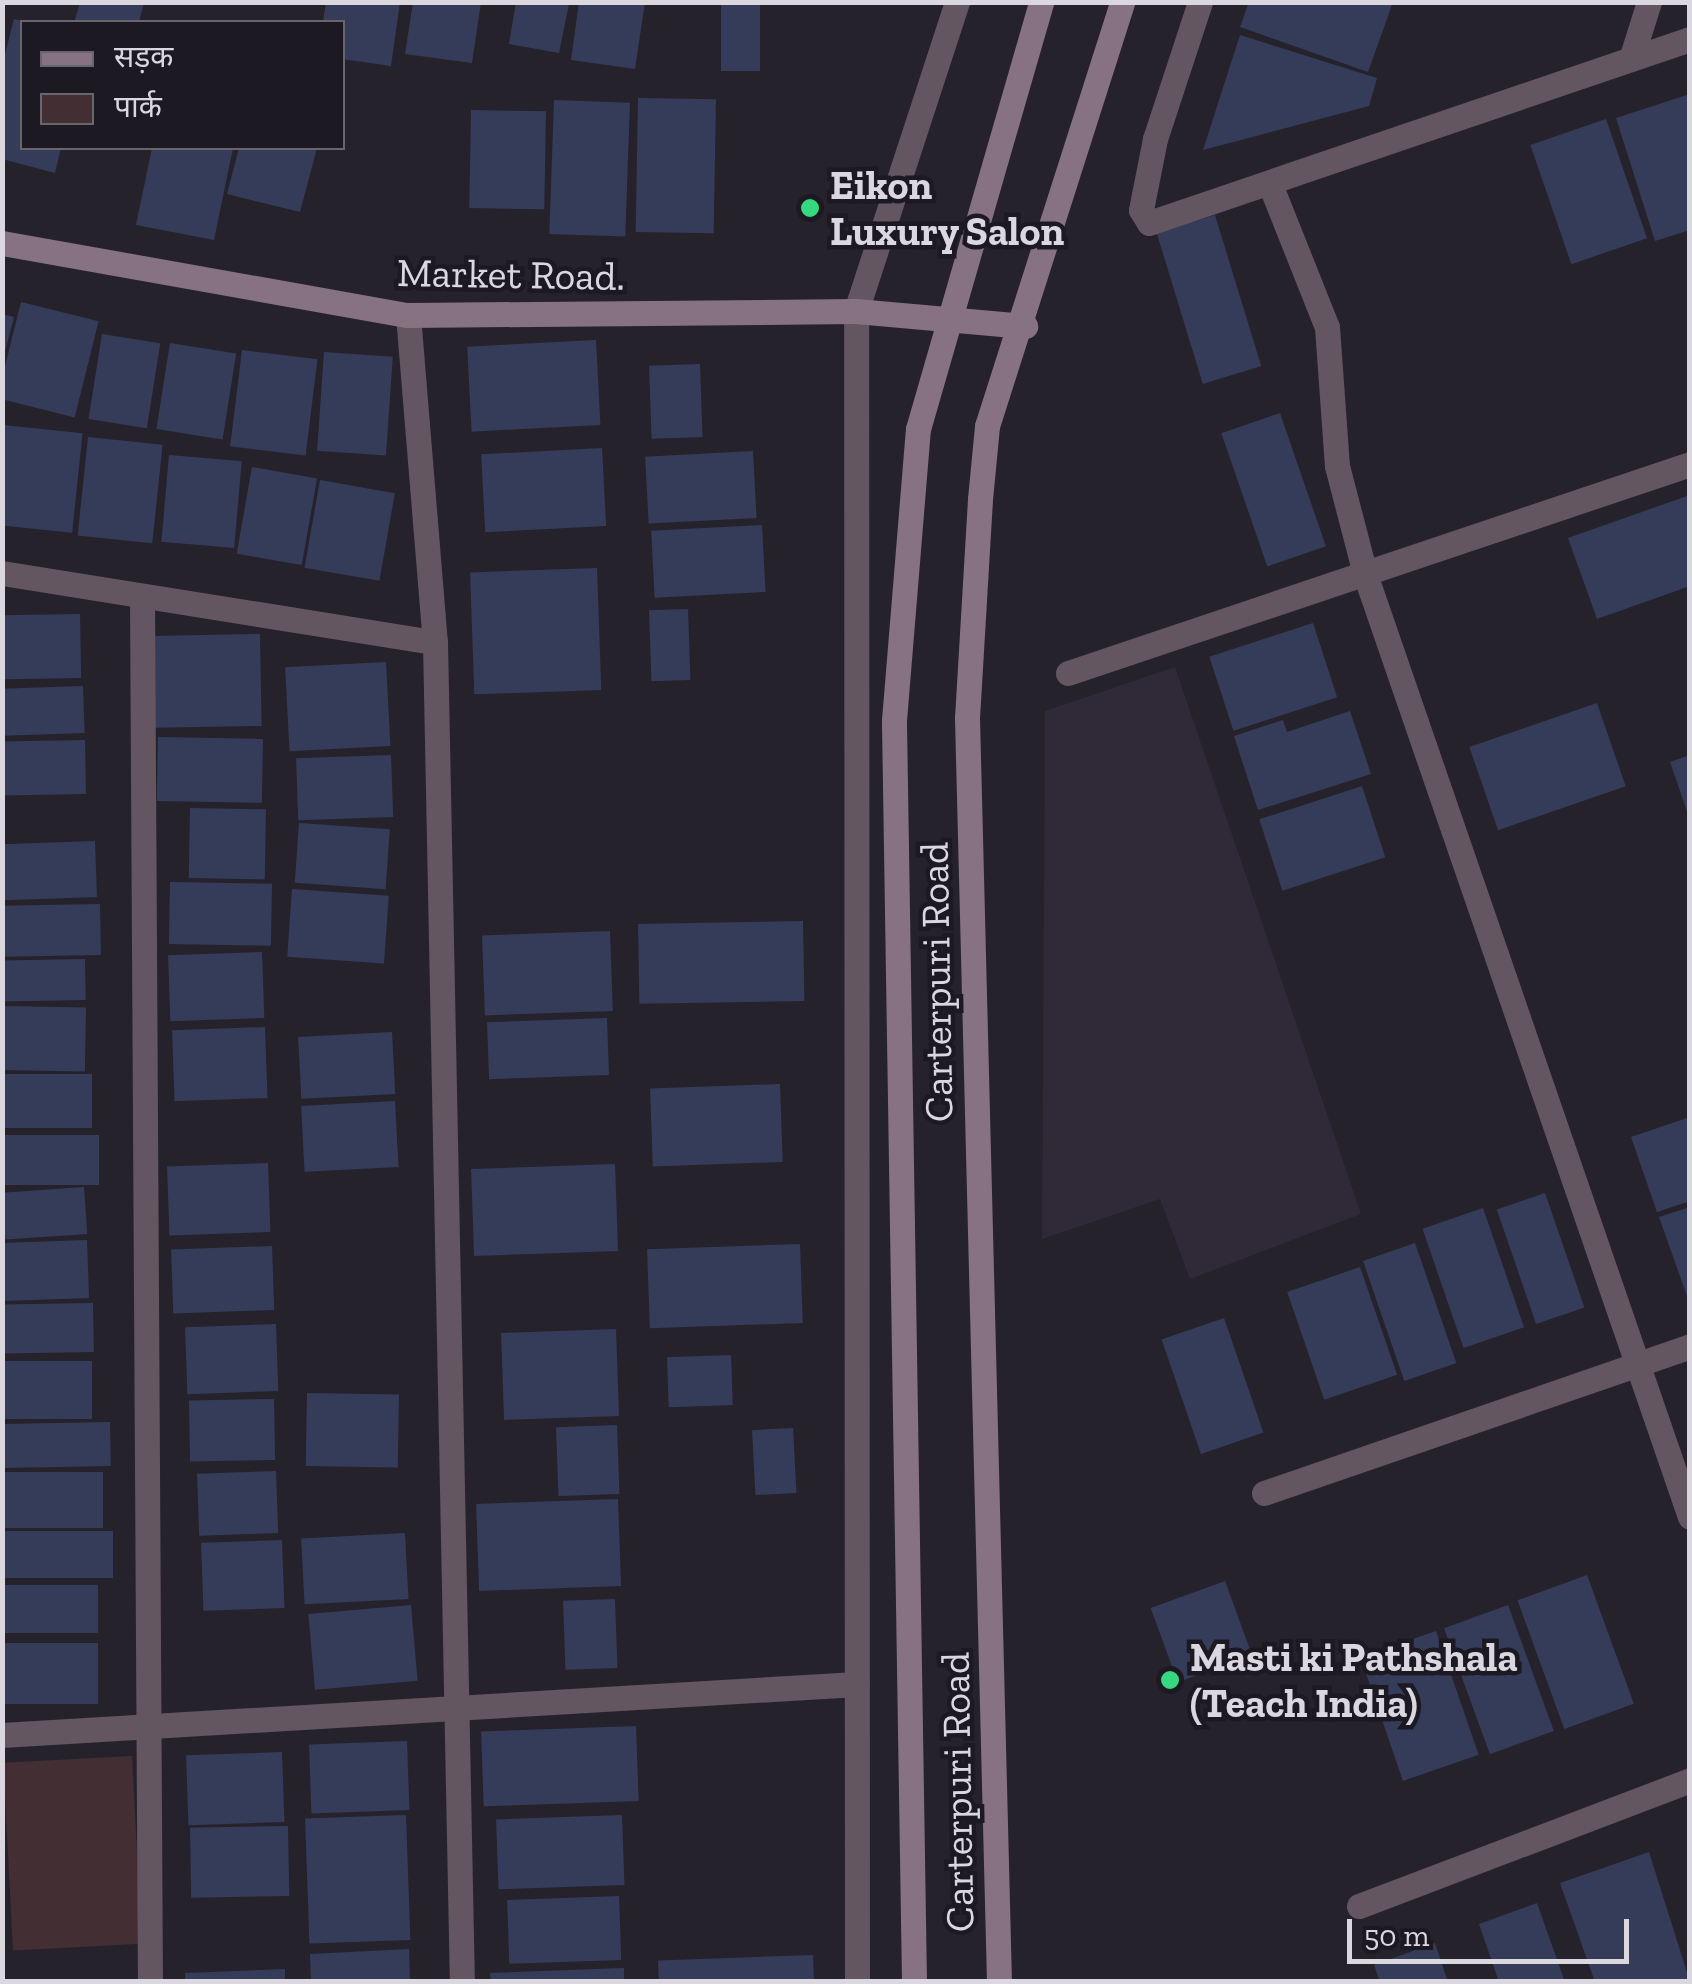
<!DOCTYPE html>
<html>
<head>
<meta charset="utf-8">
<style>
	body { margin:0 }
	#map { position:relative; width:1692px; height:1984px; overflow:hidden; background:#26222c; font-family:"Zilla Slab","Noto Sans Devanagari",serif }
	div>[style] { position:absolute }
	.built>* { inset:0; background:#2f2938 }
	.green>* { inset:0; background:#432e33; transform-origin:0 0 }
	.building>* { inset:0; background:#353c5a; transform-origin:0 0 }
	.street>* { height:25px; margin:-12.5px; padding:0 12.5px; transform-origin:12.5px; border-radius:12.5px; background:#635660 }
	.secondary>* { height:25px; margin:-12.5px; padding:0 12.5px; transform-origin:12.5px; border-radius:12.5px; background:#877282 }
	.dots>* { width:28px; height:28px; translate:-50% -50%; box-sizing:border-box; border:5px solid #1d1922; border-radius:50% }
	span { translate:-50% -50%; white-space:nowrap; text-align:center; line-height:1.15; -webkit-text-stroke:9px #1d1922; paint-order:stroke }
	.poi-label { font-size:40px; color:#dad7de; font-weight:700 }
	.left { translate:0 -50%; text-align:left }
	.street-label { font-size:40px; color:#dad7de }
	.frame { position:absolute; inset:0; border:5px solid #dad7de; pointer-events:none }
	.legend { position:absolute; left:20px; top:20px; width:325px; height:130px; box-sizing:border-box; background:#1d1922; border:2px solid #69656d; margin:0; padding:12px 18px; list-style:none; font-size:30px; color:#dad7de }
	.legend li { display:flex; align-items:center; gap:20px; height:50px }
	.legend b { width:50px; border:2px solid #69656d }
	.scale { position:absolute; left:1347px; top:1919px; width:282px; height:45px; box-sizing:border-box; border:5px solid #dad7de; border-top:0; padding-left:12px; font-size:30px; line-height:35px; white-space:nowrap; color:#dad7de; -webkit-text-stroke:8px #1d1922; paint-order:stroke }
</style>
</head>
<body>
<div id="map">
	<div class="built">
		<i style="clip-path:polygon(1175px 667px,1361px 1214px,1190px 1279px,1160px 1199px,1042px 1239px,1045px 711px)"></i>
	</div>
	<div class="green">
		<i style="left:132px;top:1756px;width:188px;height:129px;rotate:87deg"></i>
	</div>
	<div class="building">
		<i style="clip-path:polygon(80px 2px,144px 2px,139px 22px,75px 20px)"></i>
		<i style="clip-path:polygon(326px 2px,400px 2px,391px 66px,342px 59px,342px 22px,323px 22px)"></i>
		<i style="clip-path:polygon(413px 2px,481px 2px,472px 63px,405px 54px)"></i>
		<i style="clip-path:polygon(516px 2px,569px 4px,559px 53px,509px 44px)"></i>
		<i style="clip-path:polygon(579px 2px,645px 2px,635px 69px,571px 60px)"></i>
		<i style="left:721px;top:2px;width:39px;height:69px"></i>
		<i style="clip-path:polygon(1249px 2px,1393px 2px,1368px 72px,1240px 27px)"></i>
		<i style="clip-path:polygon(14px 19px,22px 21px,22px 148px,61px 148px,55px 173px,2px 159px,2px 66px)"></i>
		<i style="clip-path:polygon(1240px 35px,1377px 78px,1369px 106px,1203px 150px)"></i>
		<i style="clip-path:polygon(1690px 94px,1690px 230px,1655px 241px,1616px 118px)"></i>
		<i style="left:638px;top:98px;width:78px;height:134px;rotate:1deg"></i>
		<i style="left:554px;top:100px;width:76px;height:134px;rotate:2deg"></i>
		<i style="left:471px;top:110px;width:75px;height:98px;rotate:1deg"></i>
		<i style="left:1606px;top:119px;width:126px;height:80px;rotate:71deg"></i>
		<i style="clip-path:polygon(152px 148px,233px 148px,214px 240px,136px 225px)"></i>
		<i style="clip-path:polygon(239px 148px,317px 148px,300px 212px,227px 194px)"></i>
		<i style="left:1215px;top:215px;width:158px;height:61px;rotate:73deg"></i>
		<i style="left:21px;top:302px;width:80px;height:99px;rotate:14deg"></i>
		<i style="clip-path:polygon(2px 314px,14px 317px,4px 355px,2px 355px)"></i>
		<i style="left:102px;top:334px;width:59px;height:86px;rotate:9deg"></i>
		<i style="left:596px;top:340px;width:85px;height:129px;rotate:87deg"></i>
		<i style="left:170px;top:343px;width:67px;height:87px;rotate:9deg"></i>
		<i style="left:242px;top:350px;width:76px;height:97px;rotate:7deg"></i>
		<i style="left:324px;top:352px;width:69px;height:99px;rotate:4deg"></i>
		<i style="left:700px;top:364px;width:73px;height:51px;rotate:88deg"></i>
		<i style="left:1280px;top:413px;width:141px;height:62px;rotate:71deg"></i>
		<i style="left:3px;top:425px;width:80px;height:100px;rotate:6deg"></i>
		<i style="left:88px;top:437px;width:75px;height:99px;rotate:6deg"></i>
		<i style="left:602px;top:448px;width:78px;height:121px;rotate:87deg"></i>
		<i style="left:753px;top:451px;width:67px;height:108px;rotate:87deg"></i>
		<i style="left:169px;top:455px;width:73px;height:87px;rotate:5deg"></i>
		<i style="left:252px;top:467px;width:66px;height:88px;rotate:10deg"></i>
		<i style="left:320px;top:480px;width:76px;height:89px;rotate:10deg"></i>
		<i style="clip-path:polygon(1690px 495px,1690px 586px,1597px 619px,1568px 538px)"></i>
		<i style="left:762px;top:525px;width:67px;height:111px;rotate:87deg"></i>
		<i style="left:597px;top:568px;width:122px;height:127px;rotate:88deg"></i>
		<i style="left:688px;top:609px;width:71px;height:39px;rotate:88deg"></i>
		<i style="left:80px;top:614px;width:64px;height:78px;rotate:89deg"></i>
		<i style="left:1313px;top:623px;width:78px;height:109px;rotate:72deg"></i>
		<i style="left:260px;top:634px;width:92px;height:108px;rotate:89deg"></i>
		<i style="left:386px;top:662px;width:84px;height:101px;rotate:87deg"></i>
		<i style="left:83px;top:686px;width:47px;height:81px;rotate:88deg"></i>
		<i style="left:1597px;top:703px;width:88px;height:135px;rotate:71deg"></i>
		<i style="clip-path:polygon(1350px 711px,1371px 774px,1258px 810px,1234px 736px,1283px 720px,1287px 732px)"></i>
		<i style="left:158px;top:737px;width:105px;height:64px;rotate:1deg"></i>
		<i style="left:85px;top:740px;width:54px;height:83px;rotate:89deg"></i>
		<i style="left:391px;top:755px;width:62px;height:95px;rotate:88deg"></i>
		<i style="clip-path:polygon(1690px 755px,1690px 816px,1689px 817px,1670px 762px)"></i>
		<i style="left:1362px;top:786px;width:75px;height:108px;rotate:72deg"></i>
		<i style="left:190px;top:808px;width:76px;height:70px;rotate:1deg"></i>
		<i style="left:299px;top:823px;width:91px;height:60px;rotate:4deg"></i>
		<i style="left:95px;top:841px;width:56px;height:93px;rotate:88deg"></i>
		<i style="left:170px;top:882px;width:102px;height:62px;rotate:1deg"></i>
		<i style="left:292px;top:889px;width:97px;height:68px;rotate:4deg"></i>
		<i style="left:100px;top:904px;width:51px;height:98px;rotate:89deg"></i>
		<i style="left:803px;top:921px;width:80px;height:165px;rotate:89deg"></i>
		<i style="left:610px;top:931px;width:80px;height:128px;rotate:88deg"></i>
		<i style="left:262px;top:952px;width:66px;height:94px;rotate:88deg"></i>
		<i style="left:85px;top:959px;width:41px;height:83px;rotate:89deg"></i>
		<i style="left:2px;top:1006px;width:84px;height:64px;rotate:1deg"></i>
		<i style="left:607px;top:1018px;width:57px;height:120px;rotate:88deg"></i>
		<i style="left:265px;top:1027px;width:71px;height:93px;rotate:88deg"></i>
		<i style="left:392px;top:1032px;width:62px;height:94px;rotate:87deg"></i>
		<i style="left:92px;top:1074px;width:54px;height:90px;rotate:90deg"></i>
		<i style="left:780px;top:1084px;width:78px;height:130px;rotate:88deg"></i>
		<i style="left:395px;top:1101px;width:66px;height:94px;rotate:87deg"></i>
		<i style="clip-path:polygon(1690px 1117px,1690px 1201px,1657px 1212px,1631px 1137px)"></i>
		<i style="left:2px;top:1135px;width:97px;height:50px"></i>
		<i style="left:268px;top:1163px;width:69px;height:101px;rotate:88deg"></i>
		<i style="left:615px;top:1164px;width:87px;height:144px;rotate:88deg"></i>
		<i style="left:84px;top:1187px;width:47px;height:82px;rotate:86deg"></i>
		<i style="left:1545px;top:1193px;width:121px;height:51px;rotate:71deg"></i>
		<i style="clip-path:polygon(1690px 1207px,1690px 1295px,1687px 1296px,1659px 1217px)"></i>
		<i style="left:1483px;top:1208px;width:126px;height:64px;rotate:71deg"></i>
		<i style="left:87px;top:1240px;width:58px;height:85px;rotate:88deg"></i>
		<i style="left:1415px;top:1243px;width:127px;height:55px;rotate:71deg"></i>
		<i style="left:800px;top:1244px;width:79px;height:153px;rotate:88deg"></i>
		<i style="left:272px;top:1246px;width:64px;height:101px;rotate:88deg"></i>
		<i style="left:1360px;top:1267px;width:114px;height:77px;rotate:71deg"></i>
		<i style="left:93px;top:1303px;width:49px;height:91px;rotate:89deg"></i>
		<i style="left:1224px;top:1318px;width:121px;height:66px;rotate:71deg"></i>
		<i style="left:276px;top:1324px;width:67px;height:91px;rotate:88deg"></i>
		<i style="left:616px;top:1329px;width:87px;height:115px;rotate:88deg"></i>
		<i style="left:731px;top:1355px;width:50px;height:64px;rotate:88deg"></i>
		<i style="left:2px;top:1361px;width:90px;height:58px"></i>
		<i style="left:307px;top:1393px;width:92px;height:73px;rotate:1deg"></i>
		<i style="left:274px;top:1399px;width:61px;height:85px;rotate:89deg"></i>
		<i style="left:110px;top:1422px;width:44px;height:108px;rotate:89deg"></i>
		<i style="left:617px;top:1425px;width:69px;height:61px;rotate:88deg"></i>
		<i style="left:793px;top:1428px;width:65px;height:41px;rotate:87deg"></i>
		<i style="left:276px;top:1471px;width:62px;height:79px;rotate:88deg"></i>
		<i style="left:103px;top:1472px;width:56px;height:101px;rotate:90deg"></i>
		<i style="left:618px;top:1499px;width:87px;height:142px;rotate:88deg"></i>
		<i style="left:113px;top:1531px;width:47px;height:111px;rotate:90deg"></i>
		<i style="left:405px;top:1533px;width:66px;height:104px;rotate:87deg"></i>
		<i style="left:282px;top:1540px;width:68px;height:81px;rotate:88deg"></i>
		<i style="left:1587px;top:1575px;width:137px;height:74px;rotate:70deg"></i>
		<i style="left:1225px;top:1581px;width:79px;height:79px;rotate:70deg"></i>
		<i style="left:98px;top:1585px;width:48px;height:96px;rotate:90deg"></i>
		<i style="left:615px;top:1599px;width:69px;height:52px;rotate:88deg"></i>
		<i style="left:411px;top:1605px;width:76px;height:103px;rotate:85deg"></i>
		<i style="left:1508px;top:1605px;width:134px;height:68px;rotate:70deg"></i>
		<i style="left:1436px;top:1631px;width:131px;height:80px;rotate:71deg"></i>
		<i style="left:98px;top:1643px;width:61px;height:96px;rotate:90deg"></i>
		<i style="left:636px;top:1726px;width:75px;height:155px;rotate:88deg"></i>
		<i style="left:407px;top:1741px;width:69px;height:98px;rotate:88deg"></i>
		<i style="left:282px;top:1752px;width:70px;height:96px;rotate:88deg"></i>
		<i style="left:406px;top:1815px;width:125px;height:101px;rotate:88deg"></i>
		<i style="left:622px;top:1815px;width:70px;height:126px;rotate:88deg"></i>
		<i style="left:288px;top:1826px;width:70px;height:98px;rotate:89deg"></i>
		<i style="clip-path:polygon(1649px 1852px,1690px 1982px,1595px 1982px,1560px 1883px)"></i>
		<i style="left:619px;top:1896px;width:64px;height:112px;rotate:88deg"></i>
		<i style="clip-path:polygon(1537px 1903px,1565px 1982px,1499px 1982px,1479px 1924px)"></i>
		<i style="clip-path:polygon(1435px 1943px,1448px 1982px,1380px 1982px,1374px 1965px)"></i>
		<i style="clip-path:polygon(409px 1949px,410px 1982px,311px 1982px,310px 1954px)"></i>
		<i style="left:813px;top:1955px;width:27px;height:155px;rotate:88deg"></i>
		<i style="clip-path:polygon(624px 1968px,624px 1982px,491px 1982px,490px 1973px)"></i>
		<i style="clip-path:polygon(285px 1969px,285px 1982px,185px 1982px,185px 1973px)"></i>
	</div>
	<div class="street">
		<i style="left:1200px;top:2px;width:144px;rotate:108.2deg"></i>
		<i style="left:1155px;top:139px;width:72px;rotate:101.2deg"></i>
		<i style="left:1141px;top:210px;width:15px;rotate:58deg"></i>
		<i style="left:1149px;top:223px;width:571px;rotate:-18.78deg"></i>
		<i style="left:1631px;top:59px;width:60px;rotate:-72.5deg"></i>
		<i style="left:1270px;top:184px;width:154px;rotate:68.3deg"></i>
		<i style="left:1327px;top:327px;width:139px;rotate:85.9deg"></i>
		<i style="left:1337px;top:466px;width:115px;rotate:75.4deg"></i>
		<i style="left:1366px;top:577px;width:994px;rotate:70.98deg"></i>
		<i style="left:408px;top:315px;width:328px;rotate:85.3deg"></i>
		<i style="left:435px;top:642px;width:1340px;rotate:88.85deg"></i>
		<i style="left:2px;top:573px;width:438px;rotate:9.1deg"></i>
		<i style="left:142px;top:600px;width:1382px;rotate:89.67deg"></i>
		<i style="left:1068px;top:673px;width:656px;rotate:-18.57deg"></i>
		<i style="left:1264px;top:1493px;width:451px;rotate:-19deg"></i>
		<i style="left:2px;top:1735px;width:856px;rotate:-3.42deg"></i>
		<i style="left:1359px;top:1906px;width:354px;rotate:-20.8deg"></i>
		<i style="left:857px;top:1982px;width:1671px;rotate:-90.03deg"></i>
		<i style="left:856px;top:311px;width:325px;rotate:-71.9deg"></i>
	</div>
	<div class="secondary">
		<i style="left:2px;top:243px;width:412px;rotate:10.1deg"></i>
		<i style="left:408px;top:315px;width:448px;rotate:-0.5deg"></i>
		<i style="left:856px;top:311px;width:170px;rotate:5.1deg"></i>
		<i style="left:914px;top:1982px;width:1262px;rotate:-90.91deg"></i>
		<i style="left:894px;top:720px;width:292px;rotate:-85.3deg"></i>
		<i style="left:918px;top:429px;width:444px;rotate:-73.9deg"></i>
		<i style="left:999px;top:1982px;width:1264px;rotate:-91.45deg"></i>
		<i style="left:967px;top:718px;width:219px;rotate:-86.6deg"></i>
		<i style="left:980px;top:499px;width:73px;rotate:-84.5deg"></i>
		<i style="left:987px;top:426px;width:445px;rotate:-72.3deg"></i>
	</div>
	<div class="dots">
		<i style="left:810px;top:208px;background:#36d880"></i>
		<i style="left:1170px;top:1680px;background:#36d880"></i>
	</div>
	<div class="poi-label">
		<span class="left" style="left:830px;top:208px">Eikon<br>Luxury Salon</span>
		<span class="left" style="left:1190px;top:1680px">Masti ki Pathshala<br>(Teach India)</span>
	</div>
	<div class="street-label">
		<span style="left:511px;top:274px;rotate:1deg">Market Road.</span>
		<span style="left:936px;top:982px;rotate:-91deg">Carterpuri Road</span>
		<span style="left:957px;top:1792px;rotate:-91deg">Carterpuri Road</span>
	</div>
	<div class="frame"></div>
	<ul class="legend">
	<li><b style="height:12px;background:#877282"></b>सड़क</li>
	<li><b style="height:28px;background:#432e33"></b>पार्क</li>
	</ul>
	<div class="scale">50 m</div>
</div>
</body>
</html>
